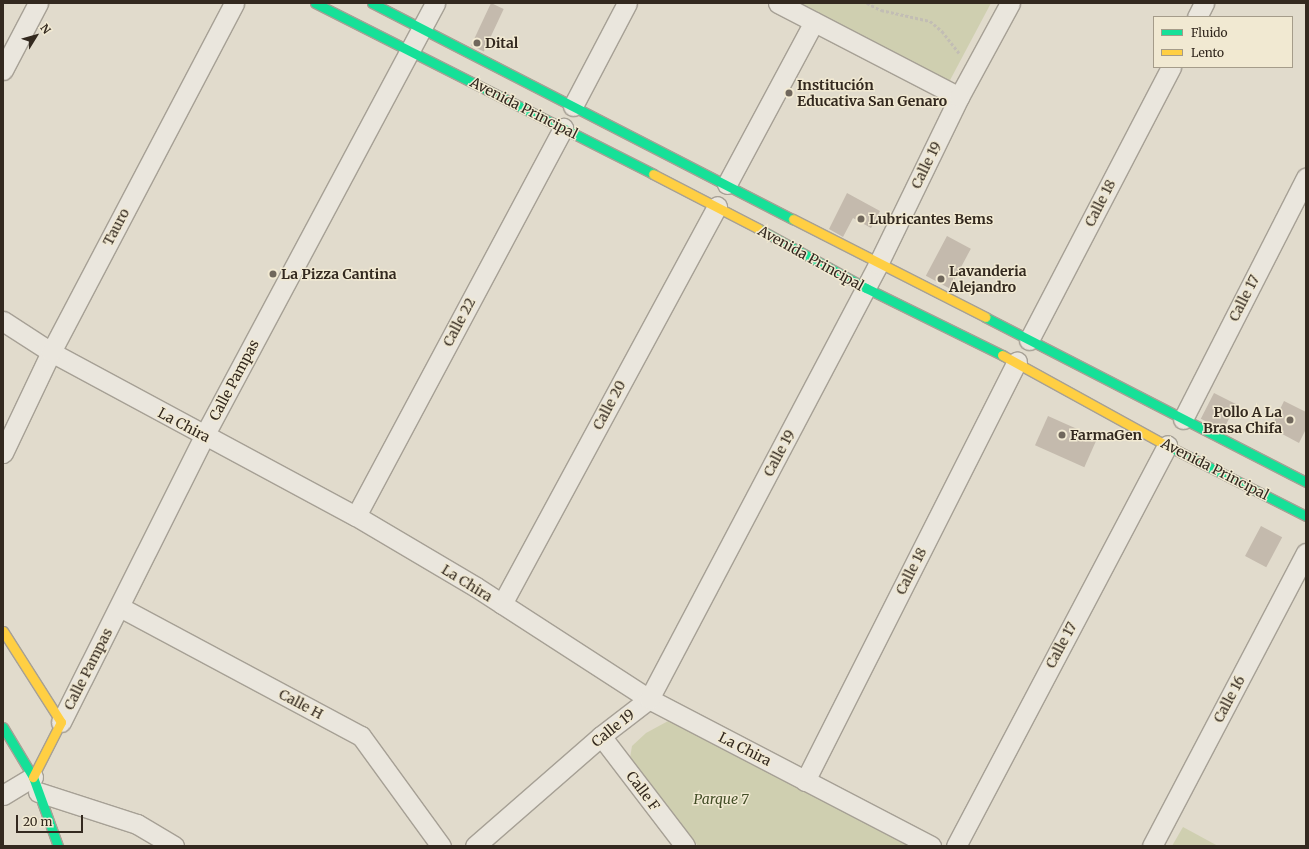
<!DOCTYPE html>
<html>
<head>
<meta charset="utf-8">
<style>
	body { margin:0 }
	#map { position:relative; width:1309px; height:849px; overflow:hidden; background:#e1dbcc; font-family:Merriweather,serif }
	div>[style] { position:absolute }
	.green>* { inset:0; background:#cfcfb0 }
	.building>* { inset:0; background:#c4baad; transform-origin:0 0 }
	.path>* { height:2.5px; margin-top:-1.25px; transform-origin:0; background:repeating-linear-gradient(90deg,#c2bdb4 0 3px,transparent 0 5px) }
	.roads { filter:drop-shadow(1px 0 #a6a095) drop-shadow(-1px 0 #a6a095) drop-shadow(0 1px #a6a095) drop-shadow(0 -1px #a6a095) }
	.street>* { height:19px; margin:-9.5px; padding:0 9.5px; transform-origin:9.5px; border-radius:9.5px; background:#eae6dd }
	.fast>* { height:9px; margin:-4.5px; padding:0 4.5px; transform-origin:4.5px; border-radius:4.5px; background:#16e098 }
	.slow>* { height:9px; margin:-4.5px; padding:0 4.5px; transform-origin:4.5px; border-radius:4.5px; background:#ffcf43 }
	.dots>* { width:11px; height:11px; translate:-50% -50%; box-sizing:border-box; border:2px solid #f1e9d2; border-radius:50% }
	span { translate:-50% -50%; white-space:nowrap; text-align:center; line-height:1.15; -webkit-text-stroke:3px #f1e9d2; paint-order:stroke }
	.poi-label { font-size:14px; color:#33291f; font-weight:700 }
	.left { translate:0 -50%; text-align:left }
	.right { translate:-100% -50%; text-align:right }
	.street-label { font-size:14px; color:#33291f }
	.park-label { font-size:14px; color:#434e27; font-style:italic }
	.frame { position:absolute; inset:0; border:4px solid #33291f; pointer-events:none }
	.legend { position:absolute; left:1153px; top:16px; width:140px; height:52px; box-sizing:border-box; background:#f1e9d2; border:1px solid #a59c8a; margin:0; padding:5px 7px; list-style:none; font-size:12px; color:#33291f }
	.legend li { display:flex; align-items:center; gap:8px; height:20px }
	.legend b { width:20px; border:1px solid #a59c8a }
	.north { position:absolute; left:16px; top:16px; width:40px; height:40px; -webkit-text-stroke:3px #f1e9d2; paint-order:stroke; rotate:53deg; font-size:11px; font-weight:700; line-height:16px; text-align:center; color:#33291f }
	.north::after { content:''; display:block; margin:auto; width:14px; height:18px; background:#33291f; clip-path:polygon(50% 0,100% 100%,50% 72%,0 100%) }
	.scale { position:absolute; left:16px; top:815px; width:67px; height:18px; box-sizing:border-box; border:2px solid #33291f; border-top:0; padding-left:5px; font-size:12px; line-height:14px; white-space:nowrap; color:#33291f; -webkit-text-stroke:3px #f1e9d2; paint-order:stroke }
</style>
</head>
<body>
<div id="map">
	<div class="green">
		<i style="clip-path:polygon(797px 3px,991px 3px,948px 84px)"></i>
		<i style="clip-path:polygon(670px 720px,913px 846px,698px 846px,630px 758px,632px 746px,646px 733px)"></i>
		<i style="clip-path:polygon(1183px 827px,1218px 846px,1172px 846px)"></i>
	</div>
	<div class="building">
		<i style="left:491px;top:3px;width:14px;height:47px;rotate:25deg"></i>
		<i style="clip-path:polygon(847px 193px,880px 211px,871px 228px,853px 218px,843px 237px,829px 229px)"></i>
		<i style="left:947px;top:236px;width:27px;height:45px;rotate:28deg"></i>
		<i style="left:1214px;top:393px;width:25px;height:29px;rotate:27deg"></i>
		<i style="clip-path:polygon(1284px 401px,1306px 412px,1306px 429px,1299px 443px,1271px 428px)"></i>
		<i style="left:1048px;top:416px;width:54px;height:32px;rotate:24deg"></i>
		<i style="left:1261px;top:526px;width:24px;height:34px;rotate:28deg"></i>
	</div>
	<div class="path">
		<i style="left:867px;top:3px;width:16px;rotate:27deg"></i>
		<i style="left:881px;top:10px;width:50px;rotate:12.7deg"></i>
		<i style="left:930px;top:21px;width:16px;rotate:40deg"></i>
		<i style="left:942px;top:31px;width:28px;rotate:52deg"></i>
	</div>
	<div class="roads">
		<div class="street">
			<i style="left:778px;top:3px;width:204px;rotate:27.4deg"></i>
			<i style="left:1197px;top:17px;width:16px;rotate:-63deg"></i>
			<i style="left:3px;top:70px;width:76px;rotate:-62.4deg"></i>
			<i style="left:573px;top:106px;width:116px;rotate:-62.3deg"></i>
			<i style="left:727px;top:184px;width:184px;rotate:-61.8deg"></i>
			<i style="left:3px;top:321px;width:57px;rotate:32.9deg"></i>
			<i style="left:51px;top:352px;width:346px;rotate:28.3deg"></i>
			<i style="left:356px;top:516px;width:139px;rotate:30.6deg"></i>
			<i style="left:476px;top:587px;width:206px;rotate:32.9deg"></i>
			<i style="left:649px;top:699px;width:318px;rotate:27.5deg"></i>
			<i style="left:1029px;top:340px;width:308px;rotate:-62.5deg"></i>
			<i style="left:1183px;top:419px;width:271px;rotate:-63deg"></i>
			<i style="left:3px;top:453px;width:112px;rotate:-64.6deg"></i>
			<i style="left:51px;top:352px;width:394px;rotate:-62.3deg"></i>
			<i style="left:356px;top:516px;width:440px;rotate:-61.9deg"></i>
			<i style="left:502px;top:604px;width:452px;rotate:-61.6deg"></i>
			<i style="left:120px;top:607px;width:273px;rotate:28.2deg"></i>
			<i style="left:361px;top:736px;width:136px;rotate:54deg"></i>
			<i style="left:61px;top:722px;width:320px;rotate:-63.4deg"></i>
			<i style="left:204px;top:436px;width:491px;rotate:-61.9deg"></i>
			<i style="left:601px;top:736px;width:138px;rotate:52.6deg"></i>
			<i style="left:805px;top:781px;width:470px;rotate:-63.2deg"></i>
			<i style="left:38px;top:792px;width:104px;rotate:17.9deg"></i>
			<i style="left:137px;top:824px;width:43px;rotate:30.7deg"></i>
			<i style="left:3px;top:795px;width:35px;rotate:-31deg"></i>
			<i style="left:475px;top:846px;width:167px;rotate:-41.1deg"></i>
			<i style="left:601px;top:736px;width:61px;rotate:-37.6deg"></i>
			<i style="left:649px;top:699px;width:492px;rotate:-62.2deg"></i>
			<i style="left:878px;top:264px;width:186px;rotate:-64.1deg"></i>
			<i style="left:959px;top:97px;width:107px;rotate:-61.5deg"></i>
			<i style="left:956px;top:846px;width:453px;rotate:-62.2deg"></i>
			<i style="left:1152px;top:846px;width:331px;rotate:-62.3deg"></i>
		</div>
		<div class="fast">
			<i style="left:315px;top:3px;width:379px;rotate:26.8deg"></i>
			<i style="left:372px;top:3px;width:473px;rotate:27.2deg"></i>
			<i style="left:759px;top:229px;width:122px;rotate:28.9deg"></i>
			<i style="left:866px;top:288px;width:152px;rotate:26.2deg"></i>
			<i style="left:985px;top:317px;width:361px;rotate:27.2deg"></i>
			<i style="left:1166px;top:445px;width:157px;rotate:26.9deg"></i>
			<i style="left:3px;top:727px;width:58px;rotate:59deg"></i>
			<i style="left:33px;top:777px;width:73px;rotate:70.1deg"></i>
		</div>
		<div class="slow">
			<i style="left:653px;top:174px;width:119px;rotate:27.4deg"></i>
			<i style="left:793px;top:219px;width:216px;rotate:27deg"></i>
			<i style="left:1002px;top:355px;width:187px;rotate:28.8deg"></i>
			<i style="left:3px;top:631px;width:108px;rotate:57.5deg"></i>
			<i style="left:61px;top:722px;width:62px;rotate:117deg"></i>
		</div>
	</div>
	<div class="dots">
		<i style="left:477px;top:43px;background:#70675c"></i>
		<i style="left:789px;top:93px;background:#70675c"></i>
		<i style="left:861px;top:219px;background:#70675c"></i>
		<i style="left:273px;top:274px;background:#70675c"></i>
		<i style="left:941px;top:279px;background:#70675c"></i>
		<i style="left:1290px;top:420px;background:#70675c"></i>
		<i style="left:1062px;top:435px;background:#70675c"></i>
	</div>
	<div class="poi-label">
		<span class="left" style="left:485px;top:43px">Dital</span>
		<span class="left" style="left:797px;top:93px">Institución<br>Educativa San Genaro</span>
		<span class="left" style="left:869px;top:219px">Lubricantes Bems</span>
		<span class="left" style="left:949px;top:279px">Lavanderia<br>Alejandro</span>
		<span class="left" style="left:281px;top:274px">La Pizza Cantina</span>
		<span class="right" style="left:1282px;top:420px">Pollo A La<br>Brasa Chifa</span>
		<span class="left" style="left:1070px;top:435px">FarmaGen</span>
	</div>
	<div class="street-label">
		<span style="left:524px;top:108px;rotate:27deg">Avenida Principal</span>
		<span style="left:926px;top:165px;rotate:-64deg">Calle 19</span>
		<span style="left:1100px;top:203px;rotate:-63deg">Calle 18</span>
		<span style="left:116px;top:227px;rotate:-62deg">Tauro</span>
		<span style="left:811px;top:258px;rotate:29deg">Avenida Principal</span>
		<span style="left:1244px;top:298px;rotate:-63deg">Calle 17</span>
		<span style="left:459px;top:322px;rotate:-62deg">Calle 22</span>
		<span style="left:234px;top:380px;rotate:-62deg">Calle Pampas</span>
		<span style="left:609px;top:405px;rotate:-62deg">Calle 20</span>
		<span style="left:184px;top:425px;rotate:28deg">La Chira</span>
		<span style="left:779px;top:453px;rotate:-62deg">Calle 19</span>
		<span style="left:1215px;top:469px;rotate:27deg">Avenida Principal</span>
		<span style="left:911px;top:571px;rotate:-63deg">Calle 18</span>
		<span style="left:467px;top:583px;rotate:32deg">La Chira</span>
		<span style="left:1061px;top:645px;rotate:-62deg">Calle 17</span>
		<span style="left:88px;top:669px;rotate:-63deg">Calle Pampas</span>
		<span style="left:1229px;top:699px;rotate:-62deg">Calle 16</span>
		<span style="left:301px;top:704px;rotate:28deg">Calle H</span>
		<span style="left:613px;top:728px;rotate:-39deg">Calle 19</span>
		<span style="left:745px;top:749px;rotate:27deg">La Chira</span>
		<span style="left:643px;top:791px;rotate:53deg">Calle F</span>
	</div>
	<div class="park-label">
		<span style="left:721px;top:799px">Parque 7</span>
	</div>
	<div class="frame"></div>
	<ul class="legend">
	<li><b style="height:5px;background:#16e098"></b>Fluido</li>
	<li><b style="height:5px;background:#ffcf43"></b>Lento</li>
	</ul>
	<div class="north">N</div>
	<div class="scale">20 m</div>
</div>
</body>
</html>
